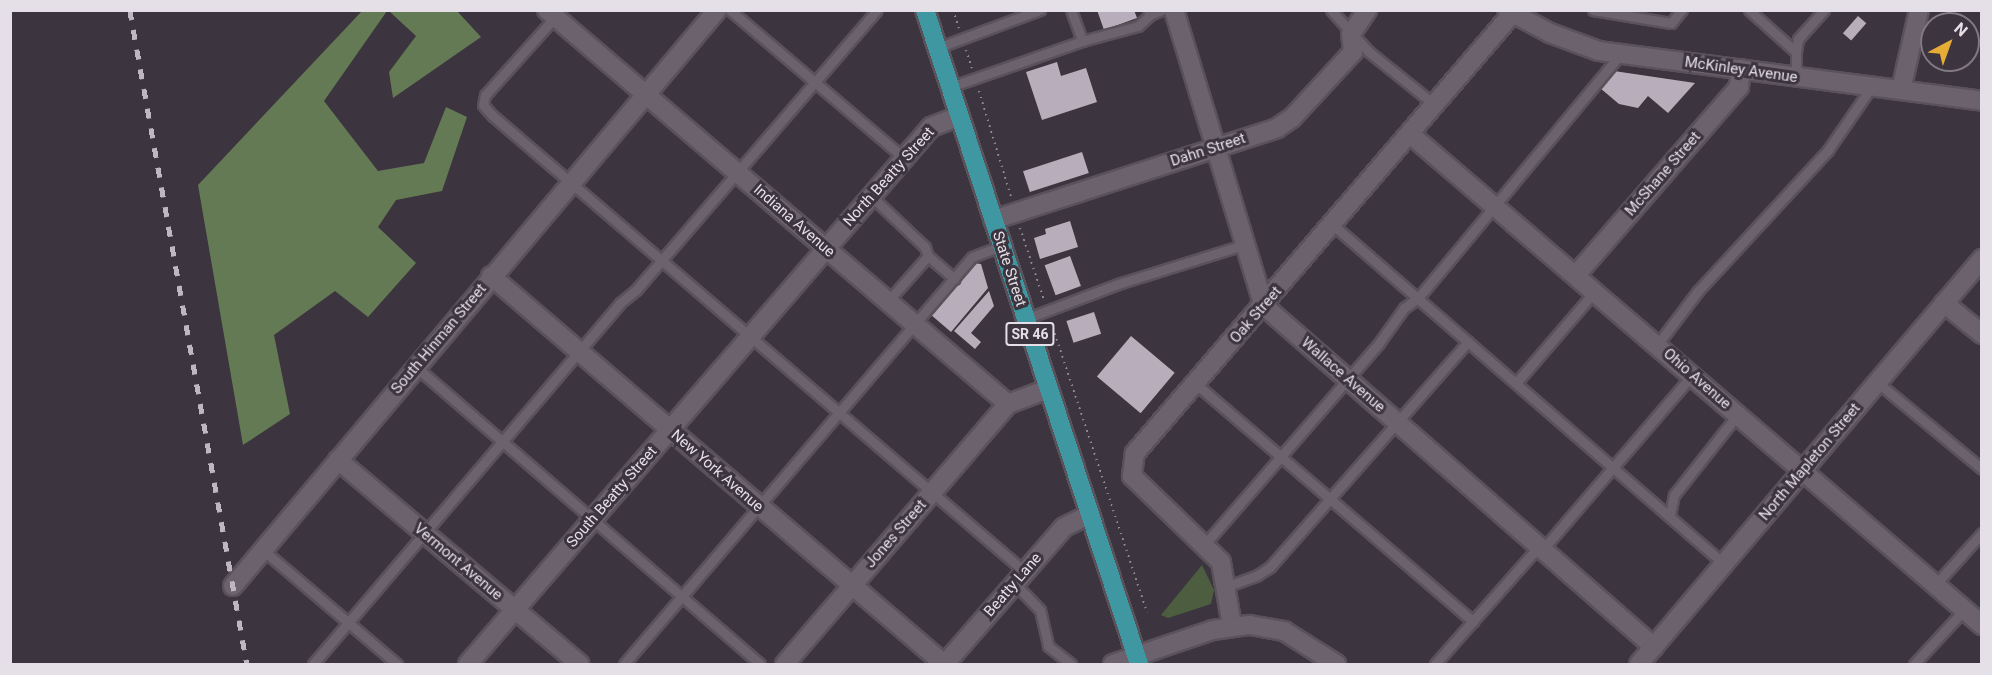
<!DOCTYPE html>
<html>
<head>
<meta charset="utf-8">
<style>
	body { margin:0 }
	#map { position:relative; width:1992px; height:675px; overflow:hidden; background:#3c343e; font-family:Roboto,sans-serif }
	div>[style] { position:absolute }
	.green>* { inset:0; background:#4c5d40 }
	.forest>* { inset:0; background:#647a54 }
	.building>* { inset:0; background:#b8aebb; transform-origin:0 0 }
	.path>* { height:2px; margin-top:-1px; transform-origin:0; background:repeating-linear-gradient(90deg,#918a93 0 1.5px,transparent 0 6px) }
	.roads { filter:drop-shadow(2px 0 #59525b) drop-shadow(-2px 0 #59525b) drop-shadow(0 2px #59525b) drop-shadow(0 -2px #59525b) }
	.service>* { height:9px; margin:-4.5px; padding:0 4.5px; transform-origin:4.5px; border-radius:4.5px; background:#6b626d }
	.minor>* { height:18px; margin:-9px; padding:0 9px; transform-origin:9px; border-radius:9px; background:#6b626d }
	.tertiary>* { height:18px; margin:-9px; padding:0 9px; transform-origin:9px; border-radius:9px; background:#6b626d }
	.trunk>* { height:18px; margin:-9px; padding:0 9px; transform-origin:9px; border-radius:9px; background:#3f98a1 }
	.rail>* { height:4.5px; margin-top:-2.25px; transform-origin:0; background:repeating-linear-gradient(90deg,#bdb7bf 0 10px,transparent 0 20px) }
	span { translate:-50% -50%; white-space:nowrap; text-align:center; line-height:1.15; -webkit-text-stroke:6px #3c343e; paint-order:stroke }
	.shield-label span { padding:2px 4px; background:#3c343e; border:2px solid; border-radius:4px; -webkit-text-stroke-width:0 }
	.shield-label { font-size:14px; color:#e5e0e7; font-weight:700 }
	.street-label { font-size:15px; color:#e5e0e7 }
	.frame { position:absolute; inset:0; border:12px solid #e5e0e7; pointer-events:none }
	.north { position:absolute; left:1920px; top:12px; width:60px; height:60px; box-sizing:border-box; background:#3c343e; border:2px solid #807982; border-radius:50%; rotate:41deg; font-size:16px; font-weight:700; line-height:24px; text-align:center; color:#e5e0e7 }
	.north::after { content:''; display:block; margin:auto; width:21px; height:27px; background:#e6ac36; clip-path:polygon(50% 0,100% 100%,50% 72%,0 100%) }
</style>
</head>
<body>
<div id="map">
	<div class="green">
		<i style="clip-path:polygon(1202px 565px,1214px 590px,1211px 604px,1168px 618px,1161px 615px)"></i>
	</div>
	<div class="forest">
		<i style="clip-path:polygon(362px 11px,387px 11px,324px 101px,378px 171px,424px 163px,446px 107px,467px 117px,442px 191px,396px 200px,378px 227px,416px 263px,368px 317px,335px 291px,274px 335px,290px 414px,243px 445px,198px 185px)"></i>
		<i style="clip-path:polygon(389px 11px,457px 11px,481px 37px,393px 98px,389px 72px,416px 36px)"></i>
	</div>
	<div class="building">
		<i style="clip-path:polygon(1097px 10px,1134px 10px,1137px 18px,1104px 30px)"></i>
		<i style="left:1858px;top:16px;width:11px;height:23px;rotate:41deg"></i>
		<i style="clip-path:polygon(1057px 62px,1061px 76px,1086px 68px,1097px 102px,1042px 120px,1026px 72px)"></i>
		<i style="clip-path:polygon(1614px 71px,1695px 83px,1668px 113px,1648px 96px,1638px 108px,1619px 104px,1600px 88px)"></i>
		<i style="left:1082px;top:152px;width:22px;height:62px;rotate:72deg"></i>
		<i style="clip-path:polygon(1070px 221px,1078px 247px,1040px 259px,1034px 238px,1046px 234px,1045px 229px)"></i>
		<i style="left:1070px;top:256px;width:32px;height:27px;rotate:70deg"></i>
		<i style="clip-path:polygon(973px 263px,981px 264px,988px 288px,951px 332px,930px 314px)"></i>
		<i style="clip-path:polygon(989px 291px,994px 306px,971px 333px,981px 342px,975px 349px,954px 331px)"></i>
		<i style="left:1094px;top:312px;width:23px;height:29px;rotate:72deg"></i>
		<i style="left:1131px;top:336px;width:57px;height:53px;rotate:40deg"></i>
	</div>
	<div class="path">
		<i style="left:953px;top:10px;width:19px;rotate:72deg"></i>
		<i style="left:966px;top:50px;width:19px;rotate:72deg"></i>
		<i style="left:979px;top:91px;width:111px;rotate:73.2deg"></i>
		<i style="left:1020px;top:228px;width:76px;rotate:71.6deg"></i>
		<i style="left:1051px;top:322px;width:306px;rotate:71.7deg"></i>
	</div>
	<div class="roads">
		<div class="service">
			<i style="left:730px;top:10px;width:228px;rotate:40.4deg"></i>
			<i style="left:1071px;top:10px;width:33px;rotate:70deg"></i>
			<i style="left:1148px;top:10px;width:5px;rotate:68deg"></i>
			<i style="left:1150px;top:15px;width:12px;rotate:-24deg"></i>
			<i style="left:1331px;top:10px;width:55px;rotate:47.9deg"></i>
			<i style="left:1368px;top:51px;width:86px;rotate:38.9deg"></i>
			<i style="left:1593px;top:10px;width:79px;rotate:9.5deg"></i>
			<i style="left:1671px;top:23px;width:17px;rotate:-50deg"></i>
			<i style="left:1749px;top:10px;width:63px;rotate:41.8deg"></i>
			<i style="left:1796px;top:52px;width:25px;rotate:90deg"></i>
			<i style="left:556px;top:16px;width:106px;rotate:131.9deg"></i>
			<i style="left:485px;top:95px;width:10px;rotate:101deg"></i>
			<i style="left:483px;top:105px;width:15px;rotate:48deg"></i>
			<i style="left:493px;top:116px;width:701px;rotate:40.6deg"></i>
			<i style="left:937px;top:48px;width:110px;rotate:-20.3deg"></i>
			<i style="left:1796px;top:52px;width:13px;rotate:-81deg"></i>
			<i style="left:1798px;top:39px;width:39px;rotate:-48deg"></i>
			<i style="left:950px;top:87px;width:140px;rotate:-19.2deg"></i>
			<i style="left:1082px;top:41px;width:58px;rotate:-15deg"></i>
			<i style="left:1138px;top:26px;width:16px;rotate:-43deg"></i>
			<i style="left:871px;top:196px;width:74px;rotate:43.4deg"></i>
			<i style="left:925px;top:247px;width:9px;rotate:72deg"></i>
			<i style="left:928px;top:256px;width:60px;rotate:131.6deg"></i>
			<i style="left:1333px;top:225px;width:517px;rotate:40.93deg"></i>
			<i style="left:928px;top:256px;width:35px;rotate:41deg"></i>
			<i style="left:1025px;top:319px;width:103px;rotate:-20.6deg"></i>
			<i style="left:1121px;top:283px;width:128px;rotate:-17.3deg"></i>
			<i style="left:1657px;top:345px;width:68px;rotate:-52.8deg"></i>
			<i style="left:1698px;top:291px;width:192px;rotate:-47.3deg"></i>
			<i style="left:1828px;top:150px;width:78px;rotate:-55.5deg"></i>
			<i style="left:416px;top:367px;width:454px;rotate:40.8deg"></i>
			<i style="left:1877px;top:382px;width:136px;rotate:39.6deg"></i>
			<i style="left:1516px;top:383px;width:121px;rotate:-49.3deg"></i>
			<i style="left:1196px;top:384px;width:365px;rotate:40.6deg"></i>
			<i style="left:1670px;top:515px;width:20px;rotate:-79deg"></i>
			<i style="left:1674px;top:495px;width:103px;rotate:-51.7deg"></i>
			<i style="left:1205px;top:544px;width:266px;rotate:-49.1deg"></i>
			<i style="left:1379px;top:343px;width:43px;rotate:-54.5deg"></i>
			<i style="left:1404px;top:308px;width:19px;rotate:-36deg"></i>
			<i style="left:1419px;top:297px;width:316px;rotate:-50.3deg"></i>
			<i style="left:263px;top:550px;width:176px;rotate:40.4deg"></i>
			<i style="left:1015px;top:584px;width:36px;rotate:46deg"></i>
			<i style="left:1040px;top:610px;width:37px;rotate:77deg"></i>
			<i style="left:1048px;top:646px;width:29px;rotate:38deg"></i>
			<i style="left:1935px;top:585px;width:70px;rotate:-47.9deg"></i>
			<i style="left:1228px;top:586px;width:30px;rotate:-20deg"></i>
			<i style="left:1256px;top:576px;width:17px;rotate:-33deg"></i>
			<i style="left:1270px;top:567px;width:300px;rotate:-48.7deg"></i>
			<i style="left:313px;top:664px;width:474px;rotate:-49.6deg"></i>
			<i style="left:620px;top:303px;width:21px;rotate:-39deg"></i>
			<i style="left:636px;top:290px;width:369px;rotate:-49.3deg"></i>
			<i style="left:624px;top:664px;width:535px;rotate:-49.47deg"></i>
			<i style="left:972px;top:257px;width:31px;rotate:-21deg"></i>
			<i style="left:1435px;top:664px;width:147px;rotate:-48.6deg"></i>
			<i style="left:1532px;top:554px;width:12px;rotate:-24deg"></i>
			<i style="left:1543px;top:549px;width:229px;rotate:-49.4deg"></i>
			<i style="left:1914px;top:664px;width:74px;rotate:-47.2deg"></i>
		</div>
		<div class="minor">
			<i style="left:547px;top:10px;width:606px;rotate:40.52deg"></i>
			<i style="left:1174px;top:10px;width:309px;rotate:73.1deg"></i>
			<i style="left:1264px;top:306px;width:518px;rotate:41.17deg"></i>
			<i style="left:1901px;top:90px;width:82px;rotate:-77.3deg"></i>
			<i style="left:1410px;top:134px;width:754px;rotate:40.64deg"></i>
			<i style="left:993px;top:220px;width:299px;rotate:-17.9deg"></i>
			<i style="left:1277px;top:128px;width:18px;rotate:-34deg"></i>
			<i style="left:1292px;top:118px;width:90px;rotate:-47.3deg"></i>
			<i style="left:1353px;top:52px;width:18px;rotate:-96deg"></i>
			<i style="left:1351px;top:34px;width:29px;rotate:-56deg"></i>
			<i style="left:1576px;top:275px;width:249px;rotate:-49.1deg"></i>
			<i style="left:1739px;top:87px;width:18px;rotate:-84deg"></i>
			<i style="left:491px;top:276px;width:596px;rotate:40.58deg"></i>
			<i style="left:1944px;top:303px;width:49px;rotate:39.2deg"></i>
			<i style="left:338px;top:460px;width:316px;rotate:40.2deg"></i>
			<i style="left:233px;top:586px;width:752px;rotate:-49.96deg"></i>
			<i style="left:1232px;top:626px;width:65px;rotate:-99.8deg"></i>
			<i style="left:1221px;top:562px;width:124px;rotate:-136deg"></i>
			<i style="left:1132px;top:476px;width:23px;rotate:-83deg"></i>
			<i style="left:1135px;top:453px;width:579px;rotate:-49.35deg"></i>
			<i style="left:468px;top:664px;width:709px;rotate:-49.23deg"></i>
			<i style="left:931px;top:127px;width:30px;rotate:-21deg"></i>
			<i style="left:785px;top:664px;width:343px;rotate:-49.4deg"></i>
			<i style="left:1008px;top:404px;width:43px;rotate:-20.6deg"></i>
			<i style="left:945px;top:664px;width:181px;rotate:-49deg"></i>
			<i style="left:1064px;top:527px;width:28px;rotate:-26deg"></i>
			<i style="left:1113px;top:664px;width:24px;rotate:-19deg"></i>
			<i style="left:1639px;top:664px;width:531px;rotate:-49.74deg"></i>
		</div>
		<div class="tertiary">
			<i style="left:1507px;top:10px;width:49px;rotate:28.1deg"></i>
			<i style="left:1550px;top:33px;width:52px;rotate:20.2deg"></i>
			<i style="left:1599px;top:51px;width:386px;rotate:7.4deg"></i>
			<i style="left:1136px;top:656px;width:81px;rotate:-18.7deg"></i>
			<i style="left:1213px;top:630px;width:37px;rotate:-8deg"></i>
			<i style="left:1250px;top:625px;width:35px;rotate:10deg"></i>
			<i style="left:1284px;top:631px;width:62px;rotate:32.4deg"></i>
		</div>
		<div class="trunk">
			<i style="left:925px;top:10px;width:688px;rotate:71.88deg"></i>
		</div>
	</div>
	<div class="rail">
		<i style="left:130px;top:10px;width:664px;rotate:79.86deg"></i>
	</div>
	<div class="shield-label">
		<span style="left:1030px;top:334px">SR 46</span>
	</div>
	<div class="street-label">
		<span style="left:1741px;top:70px;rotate:8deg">McKinley Avenue</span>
		<span style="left:1208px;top:150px;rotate:-18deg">Dahn Street</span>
		<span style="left:1663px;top:174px;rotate:-49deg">McShane Street</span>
		<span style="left:889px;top:177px;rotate:-48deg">North Beatty Street</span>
		<span style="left:794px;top:221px;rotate:41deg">Indiana Avenue</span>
		<span style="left:1009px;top:269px;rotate:72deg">State Street</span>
		<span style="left:1256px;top:315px;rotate:-49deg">Oak Street</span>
		<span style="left:439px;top:339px;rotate:-50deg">South Hinman Street</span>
		<span style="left:1343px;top:375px;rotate:41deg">Wallace Avenue</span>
		<span style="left:1697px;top:379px;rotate:41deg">Ohio Avenue</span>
		<span style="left:1810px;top:462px;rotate:-50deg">North Mapleton Street</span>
		<span style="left:717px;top:471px;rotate:41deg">New York Avenue</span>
		<span style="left:612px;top:497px;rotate:-49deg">South Beatty Street</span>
		<span style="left:896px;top:534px;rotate:-49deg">Jones Street</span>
		<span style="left:458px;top:562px;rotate:40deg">Vermont Avenue</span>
		<span style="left:1013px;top:585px;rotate:-49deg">Beatty Lane</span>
	</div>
	<div class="frame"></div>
	<div class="north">N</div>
</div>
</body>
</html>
